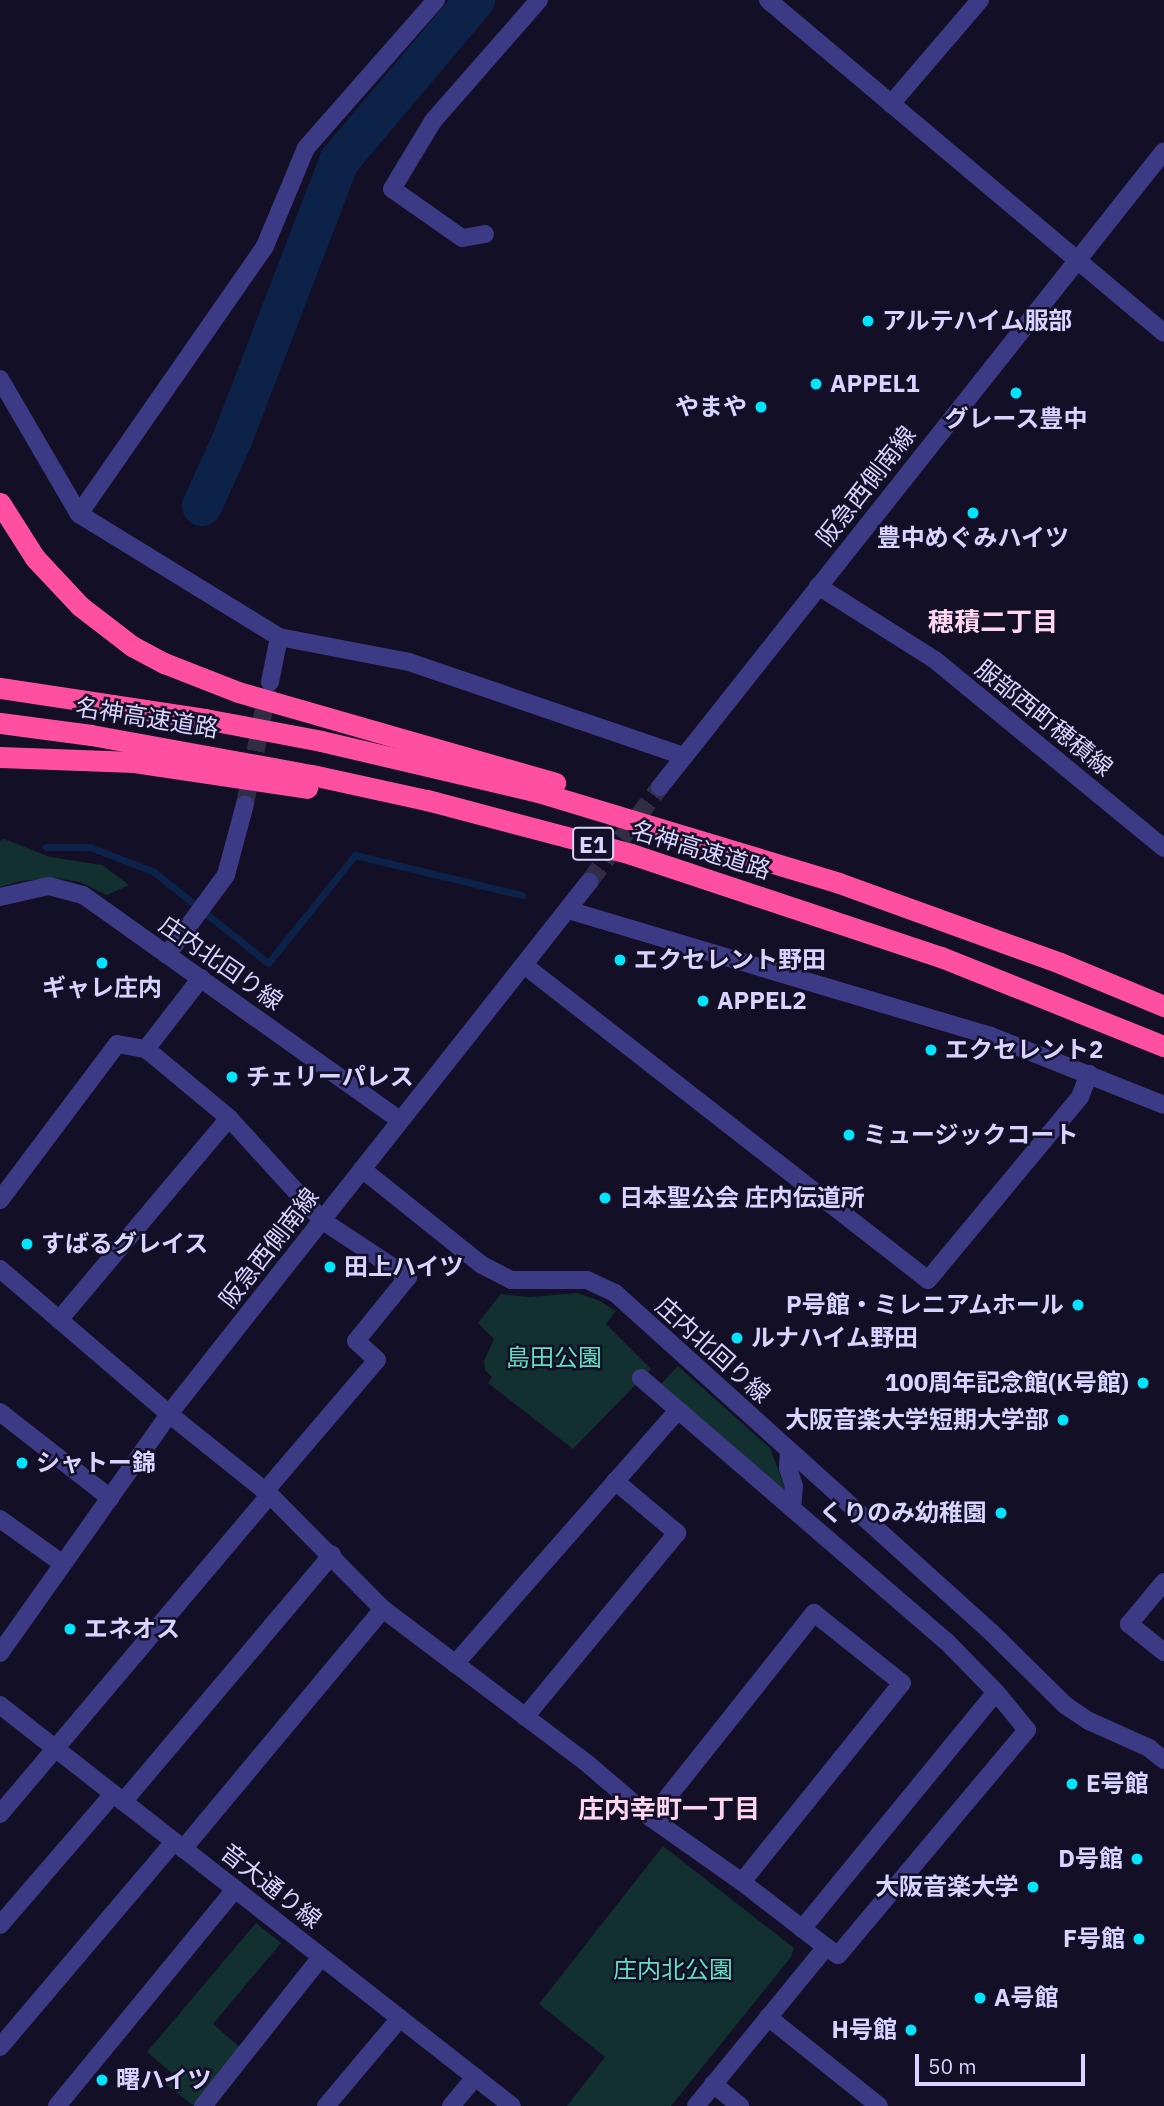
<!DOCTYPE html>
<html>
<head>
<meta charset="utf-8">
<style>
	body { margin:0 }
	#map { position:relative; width:1164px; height:2106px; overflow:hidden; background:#130f26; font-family:"IBM Plex Sans","Noto Sans JP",sans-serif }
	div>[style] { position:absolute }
	.green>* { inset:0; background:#12302f }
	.stream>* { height:7px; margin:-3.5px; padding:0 3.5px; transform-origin:3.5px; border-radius:3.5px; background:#0c2248 }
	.river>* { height:40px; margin:-20px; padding:0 20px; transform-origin:20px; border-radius:20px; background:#0c2248 }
	.minor-tunnel>* { height:18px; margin-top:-9px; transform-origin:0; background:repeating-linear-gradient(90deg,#312d47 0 18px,transparent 0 27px) }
	.minor>* { height:18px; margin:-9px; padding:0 9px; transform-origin:9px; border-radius:9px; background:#3d3a85 }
	.highway>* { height:21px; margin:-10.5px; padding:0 10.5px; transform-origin:10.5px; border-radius:10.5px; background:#ff4fa3 }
	.dots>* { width:19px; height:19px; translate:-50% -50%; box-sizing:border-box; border:4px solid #130f26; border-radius:50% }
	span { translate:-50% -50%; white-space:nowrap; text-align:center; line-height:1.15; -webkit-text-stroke:5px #130f26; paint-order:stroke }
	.shield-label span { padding:2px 5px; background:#130f26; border:2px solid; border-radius:5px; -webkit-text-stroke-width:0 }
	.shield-label { font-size:23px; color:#d9d4ff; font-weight:700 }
	.poi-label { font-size:24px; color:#d9d4ff; font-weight:700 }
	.left { translate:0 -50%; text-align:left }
	.right { translate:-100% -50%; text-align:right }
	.street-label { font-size:24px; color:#d9d4ff }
	.park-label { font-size:24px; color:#5fe0c0 }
	.neighbourhood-label { font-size:26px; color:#ffd6f0; font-weight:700 }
	.scale { position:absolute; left:915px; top:2054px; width:170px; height:32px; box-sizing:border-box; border:4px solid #d9d4ff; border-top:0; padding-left:9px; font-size:21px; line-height:24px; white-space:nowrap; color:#d9d4ff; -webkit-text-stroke:5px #130f26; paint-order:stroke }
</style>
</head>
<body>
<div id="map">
	<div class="green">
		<i style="clip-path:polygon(4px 839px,50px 857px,102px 865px,129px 885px,107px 895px,80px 882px,55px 878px,21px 881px,0 887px,0 841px)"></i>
		<i style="clip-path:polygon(577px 1293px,598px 1300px,616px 1311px,606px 1324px,651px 1369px,573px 1449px,488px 1383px,492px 1377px,485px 1370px,484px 1361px,494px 1339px,478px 1323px,501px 1294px,530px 1297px)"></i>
		<i style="clip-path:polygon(678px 1366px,770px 1448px,787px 1493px,659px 1386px)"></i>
		<i style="clip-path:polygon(663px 1846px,794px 1948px,791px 1957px,671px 2106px,567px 2106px,605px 2057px,539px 2004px)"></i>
		<i style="clip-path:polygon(256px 1923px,281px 1943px,213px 2024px,241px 2048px,194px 2106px,164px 2083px,172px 2073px,147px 2052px)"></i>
	</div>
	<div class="stream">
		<i style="left:46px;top:847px;width:44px"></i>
		<i style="left:90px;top:847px;width:69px;rotate:21.3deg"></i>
		<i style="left:154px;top:872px;width:146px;rotate:38.6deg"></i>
		<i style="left:268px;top:963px;width:139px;rotate:-51.1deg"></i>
		<i style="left:355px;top:855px;width:172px;rotate:13.5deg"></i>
	</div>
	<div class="river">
		<i style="left:202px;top:506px;width:72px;rotate:-65.6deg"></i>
		<i style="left:232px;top:440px;width:299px;rotate:-69deg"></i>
		<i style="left:339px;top:161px;width:211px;rotate:-49.8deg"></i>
	</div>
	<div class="minor-tunnel">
		<i style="left:245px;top:804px;width:117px;rotate:-78.7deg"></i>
		<i style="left:589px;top:882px;width:119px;rotate:-53.2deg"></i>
	</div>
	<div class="minor">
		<i style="left:768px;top:0;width:517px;rotate:40.06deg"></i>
		<i style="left:891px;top:104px;width:137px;rotate:-49.4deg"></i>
		<i style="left:485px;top:234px;width:23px;rotate:170deg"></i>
		<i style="left:462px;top:238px;width:85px;rotate:-145deg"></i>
		<i style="left:392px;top:189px;width:79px;rotate:-58.9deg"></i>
		<i style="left:433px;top:121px;width:161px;rotate:-48.8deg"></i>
		<i style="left:0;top:379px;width:156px;rotate:59.7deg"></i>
		<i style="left:79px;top:514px;width:235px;rotate:31.6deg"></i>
		<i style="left:279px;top:637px;width:132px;rotate:10.9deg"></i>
		<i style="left:409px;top:662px;width:291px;rotate:18.9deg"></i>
		<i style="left:79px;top:514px;width:326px;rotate:-55.2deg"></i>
		<i style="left:265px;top:246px;width:106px;rotate:-67.3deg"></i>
		<i style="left:306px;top:148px;width:197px;rotate:-48.7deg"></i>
		<i style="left:818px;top:586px;width:138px;rotate:32.3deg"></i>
		<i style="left:935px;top:660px;width:296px;rotate:39.4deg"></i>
		<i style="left:270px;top:682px;width:46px;rotate:-78.7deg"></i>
		<i style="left:660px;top:787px;width:811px;rotate:-51.6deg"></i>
		<i style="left:0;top:897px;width:50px;rotate:-12.7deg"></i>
		<i style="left:49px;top:886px;width:35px;rotate:15deg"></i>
		<i style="left:83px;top:895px;width:389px;rotate:35.4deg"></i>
		<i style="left:568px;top:910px;width:441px;rotate:16.6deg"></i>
		<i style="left:991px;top:1036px;width:186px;rotate:21.7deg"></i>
		<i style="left:167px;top:955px;width:99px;rotate:-53.6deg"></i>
		<i style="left:226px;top:875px;width:73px;rotate:-75deg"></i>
		<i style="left:524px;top:965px;width:512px;rotate:37.94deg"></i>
		<i style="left:928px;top:1280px;width:238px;rotate:-50.3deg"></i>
		<i style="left:1080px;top:1097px;width:25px;rotate:-69deg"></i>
		<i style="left:146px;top:1049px;width:108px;rotate:39.7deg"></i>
		<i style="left:229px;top:1118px;width:139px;rotate:47.6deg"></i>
		<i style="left:323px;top:1221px;width:102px;rotate:33.4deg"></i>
		<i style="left:408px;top:1277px;width:82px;rotate:129.1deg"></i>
		<i style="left:356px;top:1341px;width:28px;rotate:42deg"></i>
		<i style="left:377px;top:1360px;width:172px;rotate:130.5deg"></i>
		<i style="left:362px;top:1169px;width:154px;rotate:38.7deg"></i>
		<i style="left:482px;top:1265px;width:33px;rotate:27deg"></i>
		<i style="left:511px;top:1280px;width:76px"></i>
		<i style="left:587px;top:1280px;width:31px;rotate:25deg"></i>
		<i style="left:615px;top:1293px;width:506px;rotate:42.04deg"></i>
		<i style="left:991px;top:1632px;width:104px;rotate:44.6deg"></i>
		<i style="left:1065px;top:1705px;width:29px;rotate:34deg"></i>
		<i style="left:1089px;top:1721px;width:66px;rotate:24.2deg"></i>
		<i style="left:1149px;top:1748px;width:19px;rotate:39deg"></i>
		<i style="left:0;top:1200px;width:195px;rotate:-53.1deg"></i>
		<i style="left:117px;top:1044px;width:29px;rotate:10deg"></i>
		<i style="left:146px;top:1049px;width:90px;rotate:-52.2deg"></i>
		<i style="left:0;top:1269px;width:223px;rotate:40.6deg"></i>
		<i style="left:169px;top:1414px;width:129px;rotate:38.7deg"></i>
		<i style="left:270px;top:1495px;width:161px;rotate:45.3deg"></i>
		<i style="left:383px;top:1609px;width:258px;rotate:37.1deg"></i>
		<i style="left:589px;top:1765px;width:82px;rotate:40.5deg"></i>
		<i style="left:651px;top:1818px;width:111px;rotate:35.1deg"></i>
		<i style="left:742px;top:1882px;width:106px;rotate:37.7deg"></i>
		<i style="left:826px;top:1947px;width:205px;rotate:129.3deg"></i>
		<i style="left:59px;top:1320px;width:264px;rotate:-49.9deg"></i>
		<i style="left:641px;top:1378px;width:403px;rotate:40.8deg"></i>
		<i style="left:946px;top:1641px;width:71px;rotate:45.6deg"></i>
		<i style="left:996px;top:1692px;width:49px;rotate:50.8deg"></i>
		<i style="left:1027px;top:1730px;width:294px;rotate:130deg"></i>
		<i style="left:838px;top:1955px;width:14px;rotate:-146deg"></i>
		<i style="left:0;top:1412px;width:140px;rotate:38deg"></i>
		<i style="left:789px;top:1452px;width:16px;rotate:94deg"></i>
		<i style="left:788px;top:1468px;width:19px;rotate:72deg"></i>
		<i style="left:794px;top:1486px;width:21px;rotate:95deg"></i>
		<i style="left:0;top:1519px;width:77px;rotate:35.5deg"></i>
		<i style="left:1164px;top:1582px;width:55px;rotate:129.8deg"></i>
		<i style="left:1129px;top:1624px;width:45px;rotate:38.7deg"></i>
		<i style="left:0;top:1653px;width:293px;rotate:-54.7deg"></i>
		<i style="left:169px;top:1414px;width:678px;rotate:-51.71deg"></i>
		<i style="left:455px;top:1664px;width:338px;rotate:-48.7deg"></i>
		<i style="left:0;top:1705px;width:650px;rotate:38.07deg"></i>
		<i style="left:525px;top:1717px;width:239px;rotate:-50.4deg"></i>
		<i style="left:677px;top:1533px;width:81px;rotate:-140deg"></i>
		<i style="left:123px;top:1802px;width:324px;rotate:-49.8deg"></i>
		<i style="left:0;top:1814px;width:418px;rotate:-49.8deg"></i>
		<i style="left:651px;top:1818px;width:262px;rotate:-51.5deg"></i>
		<i style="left:814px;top:1613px;width:112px;rotate:38.5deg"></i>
		<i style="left:902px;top:1683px;width:255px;rotate:128.8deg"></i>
		<i style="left:183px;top:1849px;width:312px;rotate:-50.2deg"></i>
		<i style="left:0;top:1925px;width:173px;rotate:-49.2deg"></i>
		<i style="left:802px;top:1929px;width:306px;rotate:-50.7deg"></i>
		<i style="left:768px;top:2017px;width:142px;rotate:38.7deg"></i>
		<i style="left:0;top:2047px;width:269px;rotate:-49.7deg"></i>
		<i style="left:713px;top:2084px;width:35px;rotate:39deg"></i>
		<i style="left:57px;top:2106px;width:281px;rotate:-50.6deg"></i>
		<i style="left:203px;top:2106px;width:190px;rotate:-51.6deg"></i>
		<i style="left:326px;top:2106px;width:115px;rotate:-49.9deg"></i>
		<i style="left:451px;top:2106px;width:38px;rotate:-50deg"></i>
	</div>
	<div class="highway">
		<i style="left:0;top:503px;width:65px;rotate:57.5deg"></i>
		<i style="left:35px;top:558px;width:66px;rotate:46.8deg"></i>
		<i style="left:80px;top:606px;width:66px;rotate:37.6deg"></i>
		<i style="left:132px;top:646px;width:36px;rotate:28deg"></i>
		<i style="left:164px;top:663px;width:79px;rotate:21.4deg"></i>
		<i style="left:238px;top:692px;width:330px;rotate:16deg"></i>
		<i style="left:0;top:688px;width:207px;rotate:8.6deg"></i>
		<i style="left:205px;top:719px;width:118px;rotate:10.7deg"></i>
		<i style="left:321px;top:741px;width:223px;rotate:13.2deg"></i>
		<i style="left:538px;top:792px;width:314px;rotate:16.8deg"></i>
		<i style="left:839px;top:883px;width:235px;rotate:19.9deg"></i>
		<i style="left:1060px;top:963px;width:113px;rotate:22.5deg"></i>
		<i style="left:0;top:723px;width:92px;rotate:7.5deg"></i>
		<i style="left:91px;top:735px;width:225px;rotate:10.3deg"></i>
		<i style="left:312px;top:775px;width:118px;rotate:12.3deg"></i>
		<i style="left:427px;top:800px;width:211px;rotate:14.8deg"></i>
		<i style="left:631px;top:854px;width:327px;rotate:18.4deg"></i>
		<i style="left:941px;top:957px;width:240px;rotate:21.8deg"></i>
		<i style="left:0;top:757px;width:134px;rotate:2.1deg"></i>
		<i style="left:134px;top:762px;width:175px;rotate:8.5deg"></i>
	</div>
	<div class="dots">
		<i style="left:868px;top:321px;background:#00e5ff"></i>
		<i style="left:816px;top:384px;background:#00e5ff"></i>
		<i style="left:1016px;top:393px;background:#00e5ff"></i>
		<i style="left:761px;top:407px;background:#00e5ff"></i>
		<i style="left:973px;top:513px;background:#00e5ff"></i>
		<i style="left:620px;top:960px;background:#00e5ff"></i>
		<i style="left:102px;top:963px;background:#00e5ff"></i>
		<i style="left:703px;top:1001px;background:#00e5ff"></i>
		<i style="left:931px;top:1050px;background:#00e5ff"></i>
		<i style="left:232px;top:1077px;background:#00e5ff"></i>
		<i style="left:849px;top:1135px;background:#00e5ff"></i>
		<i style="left:605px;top:1198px;background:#00e5ff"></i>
		<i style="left:27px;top:1244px;background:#00e5ff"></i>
		<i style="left:330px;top:1267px;background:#00e5ff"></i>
		<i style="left:1078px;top:1305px;background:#00e5ff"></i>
		<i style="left:737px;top:1338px;background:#00e5ff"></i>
		<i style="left:1143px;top:1383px;background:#00e5ff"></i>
		<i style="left:1063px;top:1420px;background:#00e5ff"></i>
		<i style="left:22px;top:1463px;background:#00e5ff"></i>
		<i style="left:1001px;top:1513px;background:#00e5ff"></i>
		<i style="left:70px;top:1629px;background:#00e5ff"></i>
		<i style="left:1072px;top:1784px;background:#00e5ff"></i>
		<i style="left:1137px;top:1859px;background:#00e5ff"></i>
		<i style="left:1033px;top:1887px;background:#00e5ff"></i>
		<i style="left:1139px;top:1939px;background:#00e5ff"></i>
		<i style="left:980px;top:1998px;background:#00e5ff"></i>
		<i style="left:911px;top:2030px;background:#00e5ff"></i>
		<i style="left:102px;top:2080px;background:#00e5ff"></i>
	</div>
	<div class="shield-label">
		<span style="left:593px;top:844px">E1</span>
	</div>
	<div class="poi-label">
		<span class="left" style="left:882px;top:321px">アルテハイム服部</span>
		<span class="left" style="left:830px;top:384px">APPEL1</span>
		<span class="right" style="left:747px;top:407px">やまや</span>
		<span style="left:1016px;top:419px">グレース豊中</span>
		<span style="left:973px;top:538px">豊中めぐみハイツ</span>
		<span class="left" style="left:634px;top:960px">エクセレント野田</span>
		<span style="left:102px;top:988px">ギャレ庄内</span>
		<span class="left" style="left:717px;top:1001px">APPEL2</span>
		<span class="left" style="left:945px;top:1050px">エクセレント2</span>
		<span class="left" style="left:246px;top:1077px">チェリーパレス</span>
		<span class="left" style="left:863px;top:1135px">ミュージックコート</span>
		<span class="left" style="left:619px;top:1198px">日本聖公会 庄内伝道所</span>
		<span class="left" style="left:41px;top:1244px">すばるグレイス</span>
		<span class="left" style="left:344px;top:1267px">田上ハイツ</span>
		<span class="right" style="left:1064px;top:1305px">P号館・ミレニアムホール</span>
		<span class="left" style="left:751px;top:1338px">ルナハイム野田</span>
		<span class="right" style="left:1129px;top:1383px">100周年記念館(K号館)</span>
		<span class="right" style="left:1049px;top:1420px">大阪音楽大学短期大学部</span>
		<span class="left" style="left:36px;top:1463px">シャトー錦</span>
		<span class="right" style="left:987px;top:1513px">くりのみ幼稚園</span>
		<span class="left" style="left:84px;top:1629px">エネオス</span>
		<span class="left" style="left:1086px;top:1784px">E号館</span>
		<span class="right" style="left:1123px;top:1859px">D号館</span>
		<span class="right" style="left:1019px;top:1887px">大阪音楽大学</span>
		<span class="right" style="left:1125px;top:1939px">F号館</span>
		<span class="left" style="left:994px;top:1998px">A号館</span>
		<span class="right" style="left:897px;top:2030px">H号館</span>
		<span class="left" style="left:116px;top:2080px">曙ハイツ</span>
	</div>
	<div class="street-label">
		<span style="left:866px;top:486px;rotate:-52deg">阪急西側南線</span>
		<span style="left:147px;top:718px;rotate:9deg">名神高速道路</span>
		<span style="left:1044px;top:718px;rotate:39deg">服部西町穂積線</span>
		<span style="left:701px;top:850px;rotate:17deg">名神高速道路</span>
		<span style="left:221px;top:963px;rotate:35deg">庄内北回り線</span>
		<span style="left:269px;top:1248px;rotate:-52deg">阪急西側南線</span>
		<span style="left:713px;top:1350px;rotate:42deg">庄内北回り線</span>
		<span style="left:271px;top:1886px;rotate:38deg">音大通り線</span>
	</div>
	<div class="park-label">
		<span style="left:554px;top:1358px">島田公園</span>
		<span style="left:673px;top:1970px">庄内北公園</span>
	</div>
	<div class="neighbourhood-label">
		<span style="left:993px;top:622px">穂積二丁目</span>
		<span style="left:669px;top:1809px">庄内幸町一丁目</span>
	</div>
	<div class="scale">50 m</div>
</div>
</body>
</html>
